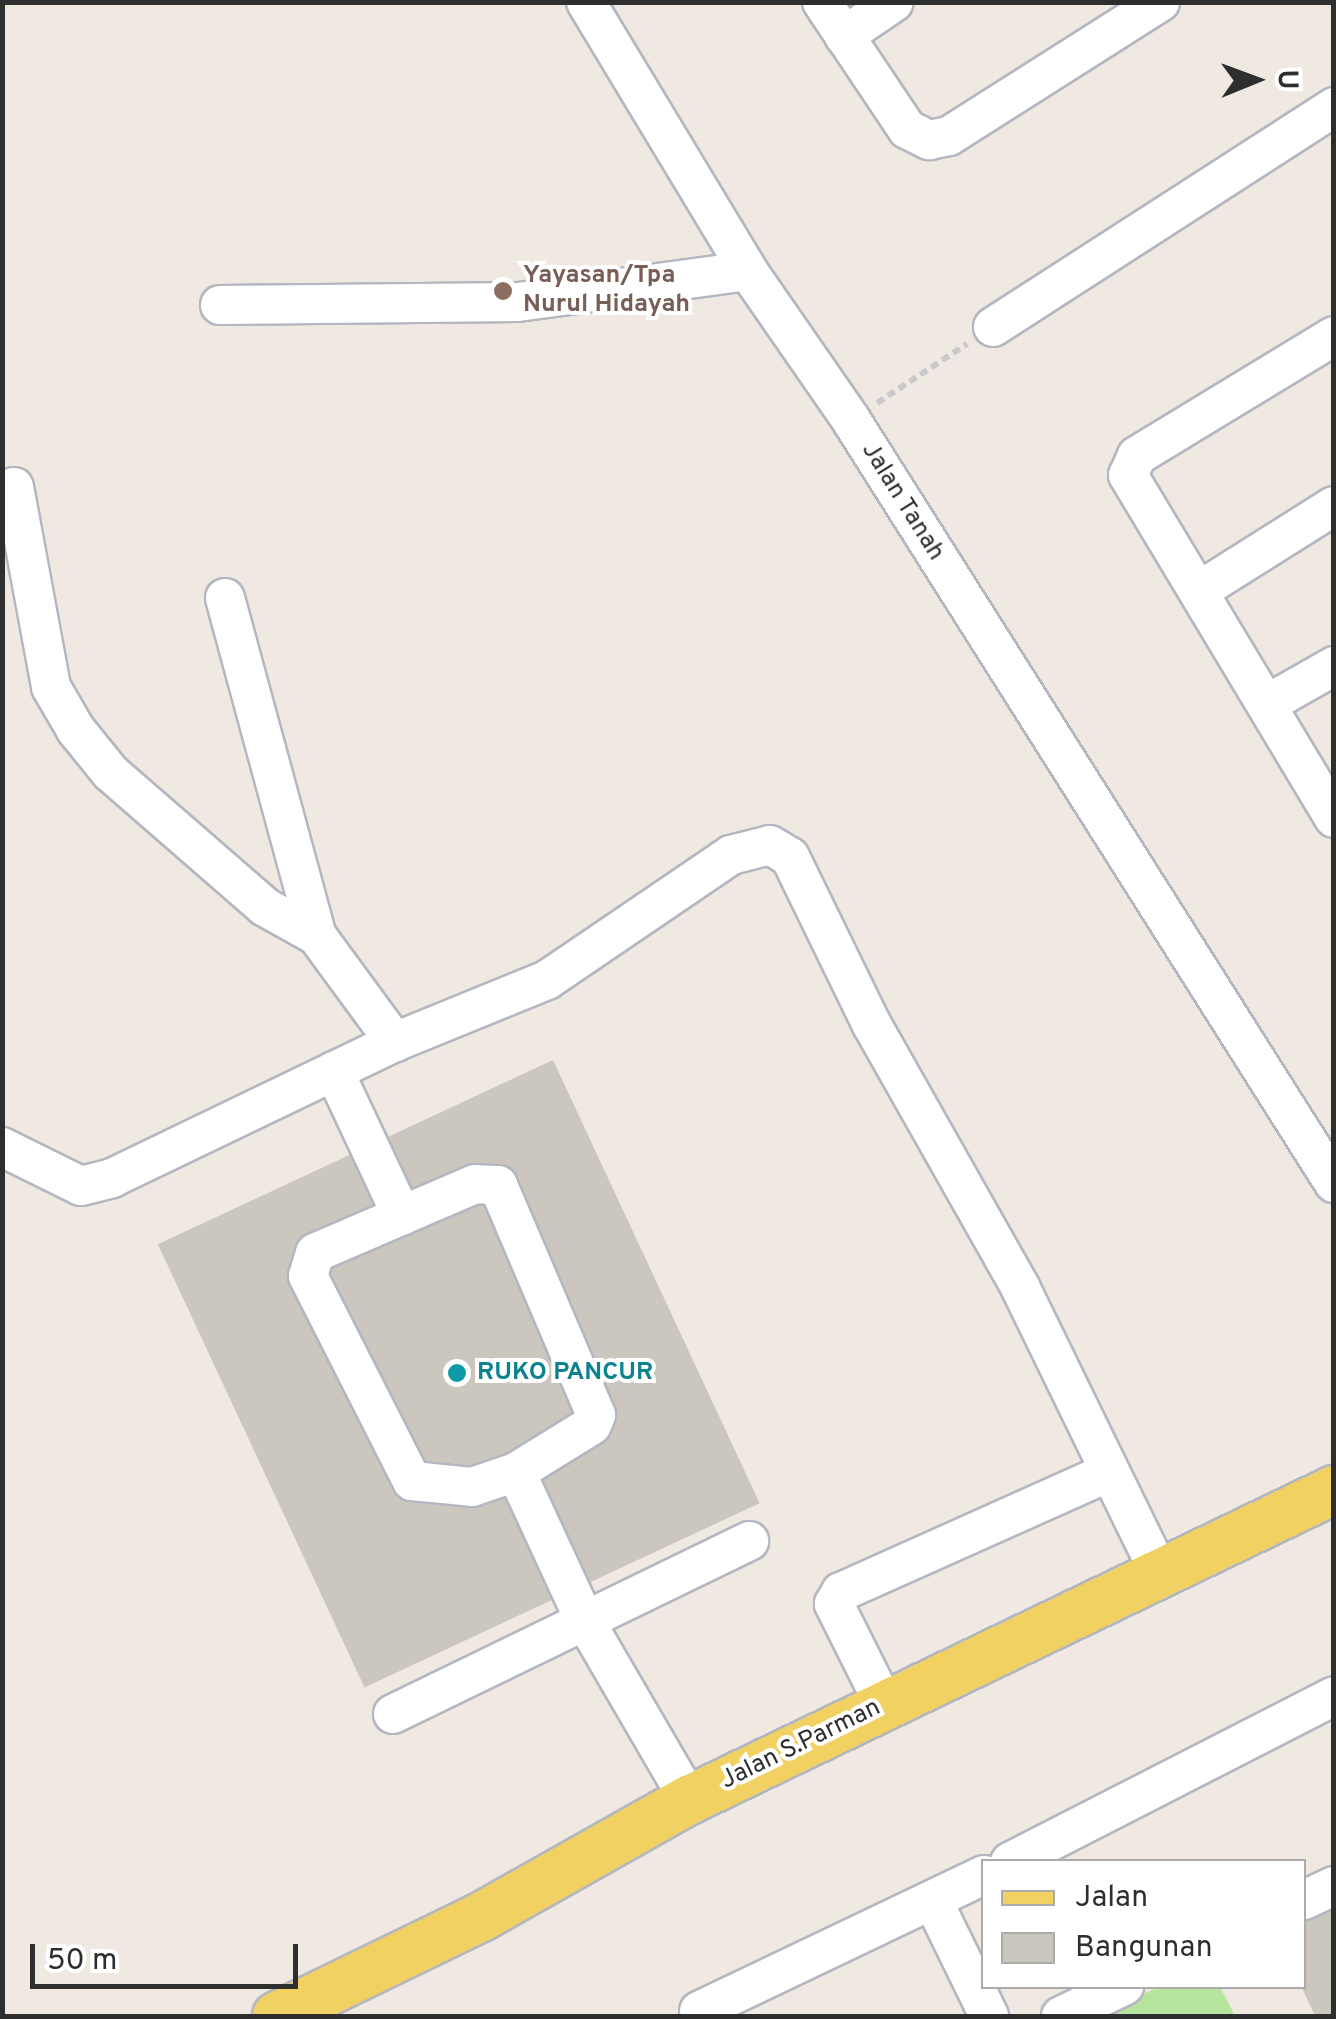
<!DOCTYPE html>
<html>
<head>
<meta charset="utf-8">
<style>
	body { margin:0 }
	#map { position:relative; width:1336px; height:2019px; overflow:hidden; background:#efe9e1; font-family:Overpass,sans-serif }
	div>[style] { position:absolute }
	.green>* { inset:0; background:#b6e59e }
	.building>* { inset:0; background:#cbc7bf; transform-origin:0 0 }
	.path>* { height:6px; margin-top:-3px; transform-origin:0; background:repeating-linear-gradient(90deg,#c9c9c9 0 8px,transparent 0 13px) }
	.roads { filter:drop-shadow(2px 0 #b4b7c1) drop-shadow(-2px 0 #b4b7c1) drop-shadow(0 2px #b4b7c1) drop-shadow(0 -2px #b4b7c1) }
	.minor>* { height:38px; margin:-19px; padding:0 19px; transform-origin:19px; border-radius:19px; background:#fff }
	.major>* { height:48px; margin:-24px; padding:0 24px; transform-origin:24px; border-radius:24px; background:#f2d163 }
	.dots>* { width:28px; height:28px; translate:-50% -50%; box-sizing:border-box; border:5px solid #fff; border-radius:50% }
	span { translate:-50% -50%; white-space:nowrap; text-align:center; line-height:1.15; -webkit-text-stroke:8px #fff; paint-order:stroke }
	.education-label { font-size:25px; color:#785e54; font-weight:700 }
	.left { translate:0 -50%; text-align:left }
	.street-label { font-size:25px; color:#2e2e2e }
	.culture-label { font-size:25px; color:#0d838f; font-weight:700 }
	.frame { position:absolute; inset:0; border:5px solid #2e2e2e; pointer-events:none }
	.legend { position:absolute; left:981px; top:1859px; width:325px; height:130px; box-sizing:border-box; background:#fff; border:2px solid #ababab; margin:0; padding:12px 18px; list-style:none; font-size:30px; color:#2e2e2e }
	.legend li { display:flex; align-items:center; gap:20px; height:50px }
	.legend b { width:50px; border:2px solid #ababab }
	.north { position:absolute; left:1206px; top:30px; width:100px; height:100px; -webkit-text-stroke:8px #fff; paint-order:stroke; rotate:89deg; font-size:28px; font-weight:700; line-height:40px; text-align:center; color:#2e2e2e }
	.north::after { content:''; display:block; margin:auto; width:35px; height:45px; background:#2e2e2e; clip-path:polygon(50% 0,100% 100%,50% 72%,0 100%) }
	.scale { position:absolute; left:30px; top:1944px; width:268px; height:45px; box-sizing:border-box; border:5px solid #2e2e2e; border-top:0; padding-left:12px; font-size:30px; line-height:35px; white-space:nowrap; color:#2e2e2e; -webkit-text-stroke:8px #fff; paint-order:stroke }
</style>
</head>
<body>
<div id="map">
	<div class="green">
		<i style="clip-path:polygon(1161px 1986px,1220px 1987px,1235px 2016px,1096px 2016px)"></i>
	</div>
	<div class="building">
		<i style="left:553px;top:1060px;width:489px;height:436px;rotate:65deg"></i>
		<i style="clip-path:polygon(1334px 1905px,1334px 2016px,1315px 2016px,1301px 1986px,1304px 1920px)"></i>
	</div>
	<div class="path">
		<i style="left:877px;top:403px;width:108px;rotate:-33.2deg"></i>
	</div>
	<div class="roads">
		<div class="minor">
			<i style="left:586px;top:2px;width:314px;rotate:58.9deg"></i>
			<i style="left:748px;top:271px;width:181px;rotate:55.3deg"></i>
			<i style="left:851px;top:420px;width:903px;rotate:57.67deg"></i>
			<i style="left:822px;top:2px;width:153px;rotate:56.2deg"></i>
			<i style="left:907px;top:129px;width:25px;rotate:27deg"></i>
			<i style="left:929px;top:140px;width:20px;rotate:-11deg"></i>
			<i style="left:949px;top:136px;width:250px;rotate:-32.4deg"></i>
			<i style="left:844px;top:36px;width:60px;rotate:-34.2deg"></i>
			<i style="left:220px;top:305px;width:298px;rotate:-0.6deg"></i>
			<i style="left:518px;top:302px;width:232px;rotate:-7.7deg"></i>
			<i style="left:993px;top:327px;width:406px;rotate:-32.8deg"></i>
			<i style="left:1334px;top:336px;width:231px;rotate:148.7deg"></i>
			<i style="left:1137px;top:456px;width:21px;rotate:115deg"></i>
			<i style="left:1128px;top:475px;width:400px;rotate:59deg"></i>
			<i style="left:14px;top:487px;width:203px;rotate:79.5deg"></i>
			<i style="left:51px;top:687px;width:50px;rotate:59.8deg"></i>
			<i style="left:76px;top:730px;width:55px;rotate:50.9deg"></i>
			<i style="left:111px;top:773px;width:204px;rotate:41deg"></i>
			<i style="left:265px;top:907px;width:60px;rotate:29.1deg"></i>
			<i style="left:1202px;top:589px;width:156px;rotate:-32.2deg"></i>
			<i style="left:225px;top:598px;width:350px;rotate:74.8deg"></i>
			<i style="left:317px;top:936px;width:132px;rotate:53.7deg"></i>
			<i style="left:1269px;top:703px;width:75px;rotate:-29.6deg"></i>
			<i style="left:334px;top:1071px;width:160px;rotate:64.9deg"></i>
			<i style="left:2px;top:1147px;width:88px;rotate:26.3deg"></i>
			<i style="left:81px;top:1186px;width:32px;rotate:-14deg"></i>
			<i style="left:112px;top:1178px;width:314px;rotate:-25.7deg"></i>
			<i style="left:395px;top:1042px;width:164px;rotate:-22.2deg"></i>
			<i style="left:547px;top:980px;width:222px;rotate:-34.2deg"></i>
			<i style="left:731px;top:855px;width:40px;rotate:-14.4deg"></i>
			<i style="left:770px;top:845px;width:23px;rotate:31deg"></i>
			<i style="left:790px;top:857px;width:187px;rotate:64deg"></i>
			<i style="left:872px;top:1025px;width:301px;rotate:60.5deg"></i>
			<i style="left:1020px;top:1287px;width:315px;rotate:64deg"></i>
			<i style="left:516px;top:1472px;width:89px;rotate:-31.7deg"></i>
			<i style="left:592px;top:1425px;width:11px;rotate:-68deg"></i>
			<i style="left:596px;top:1415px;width:250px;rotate:-113.1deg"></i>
			<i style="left:498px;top:1185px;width:23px;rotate:-178deg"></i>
			<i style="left:475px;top:1184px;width:174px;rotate:156.7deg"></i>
			<i style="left:315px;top:1253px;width:24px;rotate:107deg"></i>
			<i style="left:308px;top:1276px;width:230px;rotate:63.1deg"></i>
			<i style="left:412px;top:1481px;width:60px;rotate:5.7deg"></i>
			<i style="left:472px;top:1487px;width:46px;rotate:-18.8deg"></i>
			<i style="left:516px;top:1472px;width:164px;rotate:65.2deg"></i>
			<i style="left:585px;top:1621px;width:207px;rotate:59.8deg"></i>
			<i style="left:884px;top:1704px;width:112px;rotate:-116.6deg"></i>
			<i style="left:834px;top:1604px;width:14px;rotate:-60deg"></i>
			<i style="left:841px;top:1592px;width:294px;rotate:-24.1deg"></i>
			<i style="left:393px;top:1714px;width:396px;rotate:-25.9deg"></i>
			<i style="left:1010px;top:1862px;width:364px;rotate:-27.1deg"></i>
			<i style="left:1304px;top:1900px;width:33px;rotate:-25deg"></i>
			<i style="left:933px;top:1901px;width:128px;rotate:64deg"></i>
			<i style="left:699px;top:2011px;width:316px;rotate:-25.5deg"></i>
			<i style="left:1061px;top:2016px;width:70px;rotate:-25.5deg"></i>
		</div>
		<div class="major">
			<i style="left:277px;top:2016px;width:227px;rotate:-25.9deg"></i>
			<i style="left:481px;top:1917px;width:239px;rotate:-29.4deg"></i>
			<i style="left:689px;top:1800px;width:716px;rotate:-25.67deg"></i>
		</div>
	</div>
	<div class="dots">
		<i style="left:503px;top:291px;background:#8d6e63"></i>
		<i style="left:457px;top:1373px;background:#0f9aa8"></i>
	</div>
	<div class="education-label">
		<span class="left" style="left:523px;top:291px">Yayasan/Tpa<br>Nurul Hidayah</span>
	</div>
	<div class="street-label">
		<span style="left:902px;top:502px;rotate:58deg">Jalan Tanah</span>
		<span style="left:801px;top:1745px;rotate:-26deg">Jalan S.Parman</span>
	</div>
	<div class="culture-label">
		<span class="left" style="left:477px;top:1373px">RUKO PANCUR</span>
	</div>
	<div class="frame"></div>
	<ul class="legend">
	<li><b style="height:12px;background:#f2d163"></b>Jalan</li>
	<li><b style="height:28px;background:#cbc7bf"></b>Bangunan</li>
	</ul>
	<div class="north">U</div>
	<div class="scale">50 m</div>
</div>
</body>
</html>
